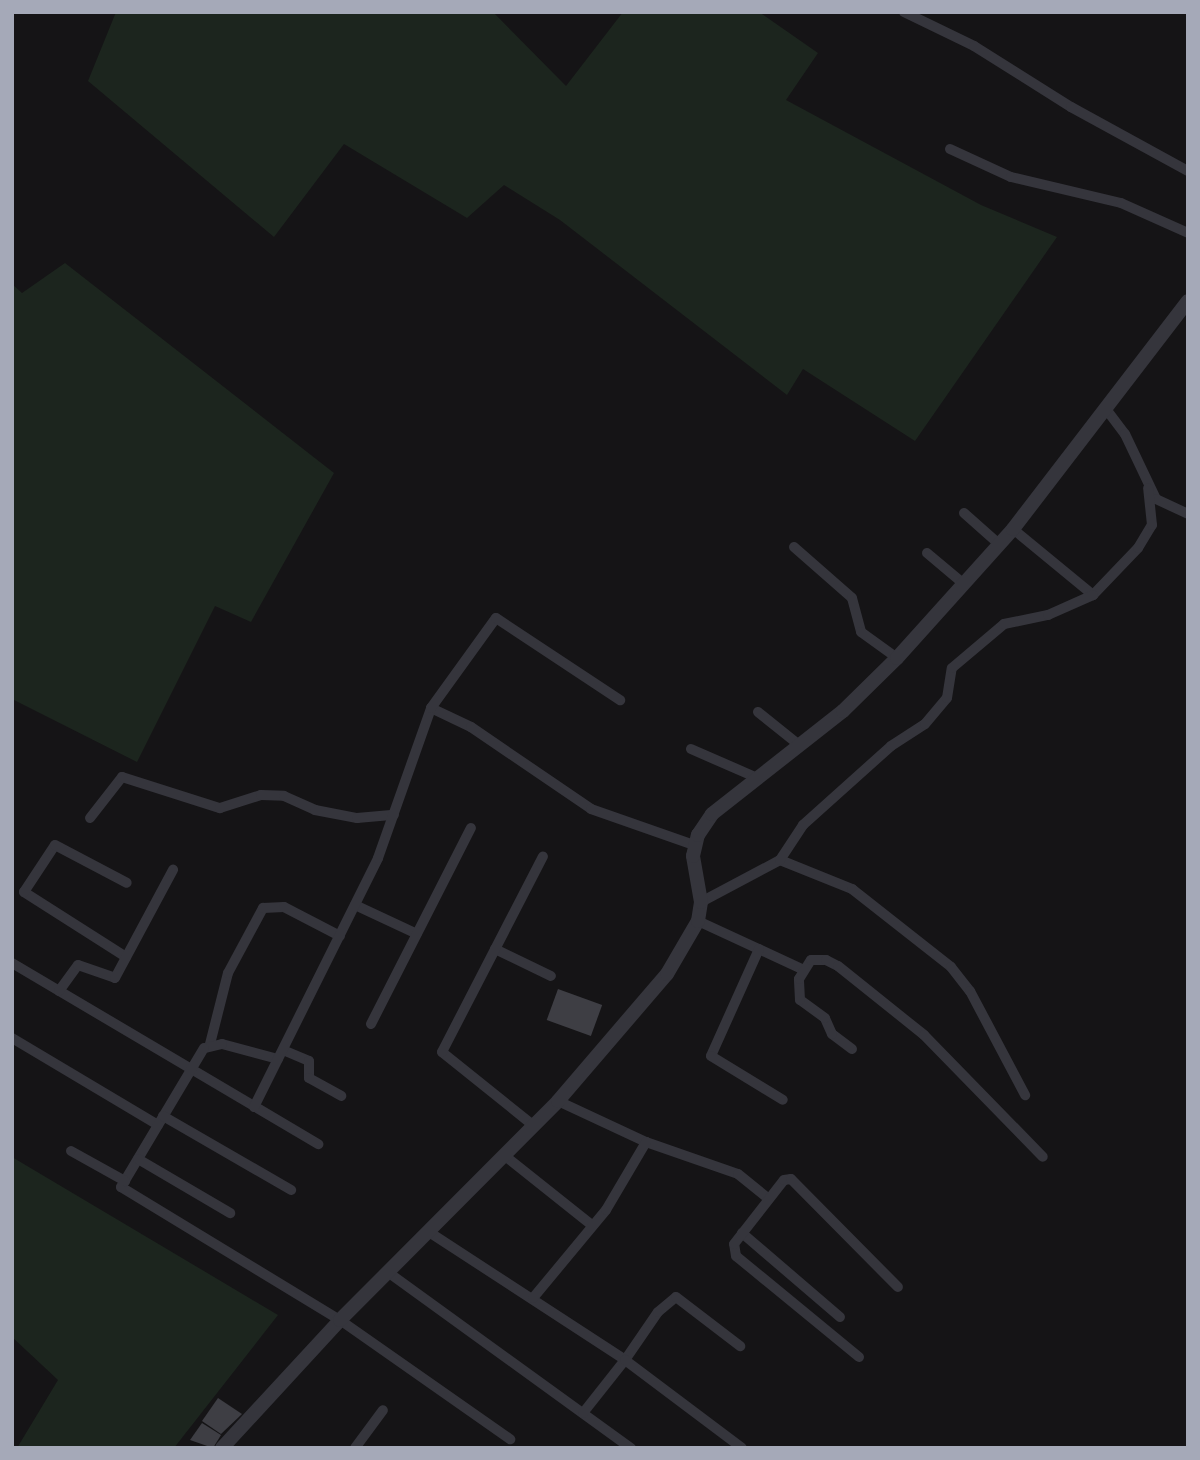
<!DOCTYPE html>
<html>
<head>
<meta charset="utf-8">
<style>
	body { margin:0 }
	#map { position:relative; width:1200px; height:1460px; overflow:hidden; background:#151416; font-family:"Sofia Sans Condensed",sans-serif }
	div>[style] { position:absolute }
	.green>* { inset:0; background:#1c251e }
	.building>* { inset:0; background:#3e3e44; transform-origin:0 0 }
	.minor>* { height:10px; margin:-5px; padding:0 5px; transform-origin:5px; border-radius:5px; background:#35353c }
	.tertiary>* { height:14px; margin:-7px; padding:0 7px; transform-origin:7px; border-radius:7px; background:#35353c }
	span { translate:-50% -50%; white-space:nowrap; text-align:center; line-height:1.15; -webkit-text-stroke:7px #100f11; paint-order:stroke }
	.frame { position:absolute; inset:0; border:14px solid #a5a9b8; pointer-events:none }
</style>
</head>
<body>
<div id="map">
	<div class="green">
		<i style="clip-path:polygon(116px 12px,493px 12px,566px 86px,623px 12px,759px 12px,818px 53px,786px 100px,981px 205px,1057px 237px,915px 441px,803px 369px,787px 395px,560px 220px,504px 185px,467px 218px,344px 144px,274px 237px,88px 81px)"></i>
		<i style="clip-path:polygon(65px 263px,334px 473px,251px 622px,215px 606px,137px 762px,12px 699px,12px 284px,22px 293px)"></i>
		<i style="clip-path:polygon(12px 1157px,278px 1315px,174px 1448px,17px 1448px,58px 1380px,12px 1337px)"></i>
	</div>
	<div class="building">
		<i style="left:558px;top:989px;width:47px;height:33px;rotate:20deg"></i>
		<i style="clip-path:polygon(218px 1398px,242px 1414px,221px 1434px,202px 1421px)"></i>
		<i style="clip-path:polygon(202px 1423px,221px 1435px,213px 1448px,190px 1440px)"></i>
	</div>
	<div class="minor">
		<i style="left:904px;top:12px;width:78px;rotate:25.9deg"></i>
		<i style="left:974px;top:46px;width:115px;rotate:32.2deg"></i>
		<i style="left:1071px;top:107px;width:133px;rotate:28.7deg"></i>
		<i style="left:950px;top:149px;width:67px;rotate:24.7deg"></i>
		<i style="left:1011px;top:177px;width:113px;rotate:13.3deg"></i>
		<i style="left:1121px;top:203px;width:73px;rotate:24.1deg"></i>
		<i style="left:1106px;top:409px;width:31px;rotate:53deg"></i>
		<i style="left:1125px;top:434px;width:72px;rotate:64.5deg"></i>
		<i style="left:1156px;top:499px;width:35px;rotate:25deg"></i>
		<i style="left:964px;top:513px;width:47px;rotate:41.5deg"></i>
		<i style="left:1013px;top:529px;width:104px;rotate:39.5deg"></i>
		<i style="left:1093px;top:595px;width:65px;rotate:-46.2deg"></i>
		<i style="left:1138px;top:548px;width:27px;rotate:-59deg"></i>
		<i style="left:1152px;top:525px;width:37px;rotate:-96deg"></i>
		<i style="left:794px;top:547px;width:77px;rotate:41.3deg"></i>
		<i style="left:852px;top:598px;width:35px;rotate:75deg"></i>
		<i style="left:861px;top:632px;width:44px;rotate:35.8deg"></i>
		<i style="left:927px;top:553px;width:48px;rotate:40deg"></i>
		<i style="left:431px;top:708px;width:44px;rotate:25.4deg"></i>
		<i style="left:471px;top:727px;width:145px;rotate:34.3deg"></i>
		<i style="left:591px;top:809px;width:109px;rotate:19.3deg"></i>
		<i style="left:758px;top:712px;width:53px;rotate:38.8deg"></i>
		<i style="left:691px;top:749px;width:70px;rotate:23.6deg"></i>
		<i style="left:90px;top:818px;width:52px;rotate:-52deg"></i>
		<i style="left:122px;top:777px;width:103px;rotate:17.6deg"></i>
		<i style="left:220px;top:808px;width:43px;rotate:-17.6deg"></i>
		<i style="left:261px;top:795px;width:23px;rotate:2deg"></i>
		<i style="left:284px;top:796px;width:34px;rotate:24deg"></i>
		<i style="left:315px;top:810px;width:43px;rotate:10.8deg"></i>
		<i style="left:357px;top:818px;width:37px;rotate:-5deg"></i>
		<i style="left:780px;top:860px;width:78px;rotate:21.9deg"></i>
		<i style="left:852px;top:889px;width:126px;rotate:38.2deg"></i>
		<i style="left:951px;top:967px;width:31px;rotate:52deg"></i>
		<i style="left:970px;top:991px;width:118px;rotate:62.1deg"></i>
		<i style="left:701px;top:902px;width:89px;rotate:-28deg"></i>
		<i style="left:780px;top:860px;width:42px;rotate:-56.7deg"></i>
		<i style="left:803px;top:825px;width:118px;rotate:-41.9deg"></i>
		<i style="left:891px;top:746px;width:40px;rotate:-32.9deg"></i>
		<i style="left:925px;top:724px;width:34px;rotate:-50deg"></i>
		<i style="left:947px;top:698px;width:30px;rotate:-81deg"></i>
		<i style="left:952px;top:668px;width:68px;rotate:-40.2deg"></i>
		<i style="left:1004px;top:624px;width:45px;rotate:-11.6deg"></i>
		<i style="left:1048px;top:615px;width:49px;rotate:-24deg"></i>
		<i style="left:355px;top:905px;width:68px;rotate:25.1deg"></i>
		<i style="left:698px;top:921px;width:115px;rotate:24.8deg"></i>
		<i style="left:495px;top:949px;width:62px;rotate:25.7deg"></i>
		<i style="left:759px;top:949px;width:117px;rotate:114.2deg"></i>
		<i style="left:711px;top:1056px;width:84px;rotate:31.4deg"></i>
		<i style="left:126px;top:957px;width:121px;rotate:-147.5deg"></i>
		<i style="left:24px;top:892px;width:56px;rotate:-56.6deg"></i>
		<i style="left:55px;top:845px;width:81px;rotate:27.8deg"></i>
		<i style="left:12px;top:963px;width:356px;rotate:30.6deg"></i>
		<i style="left:59px;top:991px;width:32px;rotate:-54deg"></i>
		<i style="left:78px;top:965px;width:39px;rotate:19deg"></i>
		<i style="left:115px;top:978px;width:123px;rotate:-61.8deg"></i>
		<i style="left:371px;top:1024px;width:220px;rotate:-63deg"></i>
		<i style="left:12px;top:1038px;width:170px;rotate:30.8deg"></i>
		<i style="left:210px;top:1044px;width:73px;rotate:-75.8deg"></i>
		<i style="left:228px;top:973px;width:74px;rotate:-61.7deg"></i>
		<i style="left:263px;top:908px;width:21px;rotate:-3deg"></i>
		<i style="left:284px;top:907px;width:63px;rotate:27.4deg"></i>
		<i style="left:852px;top:1049px;width:25px;rotate:-143deg"></i>
		<i style="left:832px;top:1034px;width:17px;rotate:-114deg"></i>
		<i style="left:825px;top:1018px;width:31px;rotate:-144deg"></i>
		<i style="left:800px;top:1000px;width:21px;rotate:-93deg"></i>
		<i style="left:799px;top:979px;width:22px;rotate:-58deg"></i>
		<i style="left:811px;top:960px;width:15px"></i>
		<i style="left:826px;top:960px;width:13px;rotate:27deg"></i>
		<i style="left:838px;top:966px;width:110px;rotate:38.7deg"></i>
		<i style="left:924px;top:1035px;width:170px;rotate:45.7deg"></i>
		<i style="left:283px;top:1050px;width:28px;rotate:23deg"></i>
		<i style="left:309px;top:1061px;width:17px;rotate:90deg"></i>
		<i style="left:309px;top:1078px;width:37px;rotate:29deg"></i>
		<i style="left:278px;top:1059px;width:58px;rotate:-165deg"></i>
		<i style="left:222px;top:1044px;width:18px;rotate:167deg"></i>
		<i style="left:204px;top:1048px;width:162px;rotate:120.8deg"></i>
		<i style="left:121px;top:1187px;width:256px;rotate:31.3deg"></i>
		<i style="left:340px;top:1320px;width:208px;rotate:35deg"></i>
		<i style="left:558px;top:1101px;width:97px;rotate:25deg"></i>
		<i style="left:646px;top:1142px;width:97px;rotate:19.2deg"></i>
		<i style="left:738px;top:1174px;width:38px;rotate:39deg"></i>
		<i style="left:254px;top:1107px;width:278px;rotate:-63.5deg"></i>
		<i style="left:378px;top:858px;width:159px;rotate:-70.5deg"></i>
		<i style="left:431px;top:708px;width:111px;rotate:-54.2deg"></i>
		<i style="left:496px;top:618px;width:149px;rotate:33.5deg"></i>
		<i style="left:163px;top:1116px;width:148px;rotate:30deg"></i>
		<i style="left:534px;top:1126px;width:118px;rotate:-141.2deg"></i>
		<i style="left:442px;top:1052px;width:220px;rotate:-62.7deg"></i>
		<i style="left:71px;top:1151px;width:62px;rotate:29.1deg"></i>
		<i style="left:505px;top:1156px;width:112px;rotate:38.5deg"></i>
		<i style="left:138px;top:1159px;width:107px;rotate:30.4deg"></i>
		<i style="left:429px;top:1232px;width:234px;rotate:33.1deg"></i>
		<i style="left:625px;top:1360px;width:58px;rotate:-55.5deg"></i>
		<i style="left:658px;top:1312px;width:23px;rotate:-40deg"></i>
		<i style="left:676px;top:1297px;width:81px;rotate:37.4deg"></i>
		<i style="left:742px;top:1233px;width:129px;rotate:40.6deg"></i>
		<i style="left:389px;top:1273px;width:299px;rotate:35.9deg"></i>
		<i style="left:533px;top:1298px;width:114px;rotate:-50.3deg"></i>
		<i style="left:606px;top:1210px;width:79px;rotate:-59.5deg"></i>
		<i style="left:859px;top:1357px;width:159px;rotate:-140.6deg"></i>
		<i style="left:736px;top:1256px;width:12px;rotate:-99deg"></i>
		<i style="left:734px;top:1244px;width:81px;rotate:-52deg"></i>
		<i style="left:784px;top:1180px;width:7px;rotate:-8deg"></i>
		<i style="left:791px;top:1179px;width:152px;rotate:45.3deg"></i>
		<i style="left:583px;top:1413px;width:68px;rotate:-51.6deg"></i>
		<i style="left:625px;top:1360px;width:146px;rotate:36.9deg"></i>
		<i style="left:355px;top:1448px;width:47px;rotate:-53.6deg"></i>
	</div>
	<div class="tertiary">
		<i style="left:222px;top:1448px;width:174px;rotate:-47.3deg"></i>
		<i style="left:340px;top:1320px;width:309px;rotate:-45.1deg"></i>
		<i style="left:558px;top:1101px;width:167px;rotate:-49.4deg"></i>
		<i style="left:667px;top:974px;width:61px;rotate:-59.7deg"></i>
		<i style="left:698px;top:921px;width:19px;rotate:-81deg"></i>
		<i style="left:701px;top:902px;width:47px;rotate:-99.9deg"></i>
		<i style="left:693px;top:856px;width:22px;rotate:-77deg"></i>
		<i style="left:698px;top:835px;width:25px;rotate:-56deg"></i>
		<i style="left:712px;top:814px;width:167px;rotate:-38.2deg"></i>
		<i style="left:843px;top:711px;width:76px;rotate:-44.5deg"></i>
		<i style="left:897px;top:658px;width:173px;rotate:-48deg"></i>
		<i style="left:1013px;top:529px;width:287px;rotate:-52.5deg"></i>
	</div>
	<div class="frame"></div>
</div>
</body>
</html>
